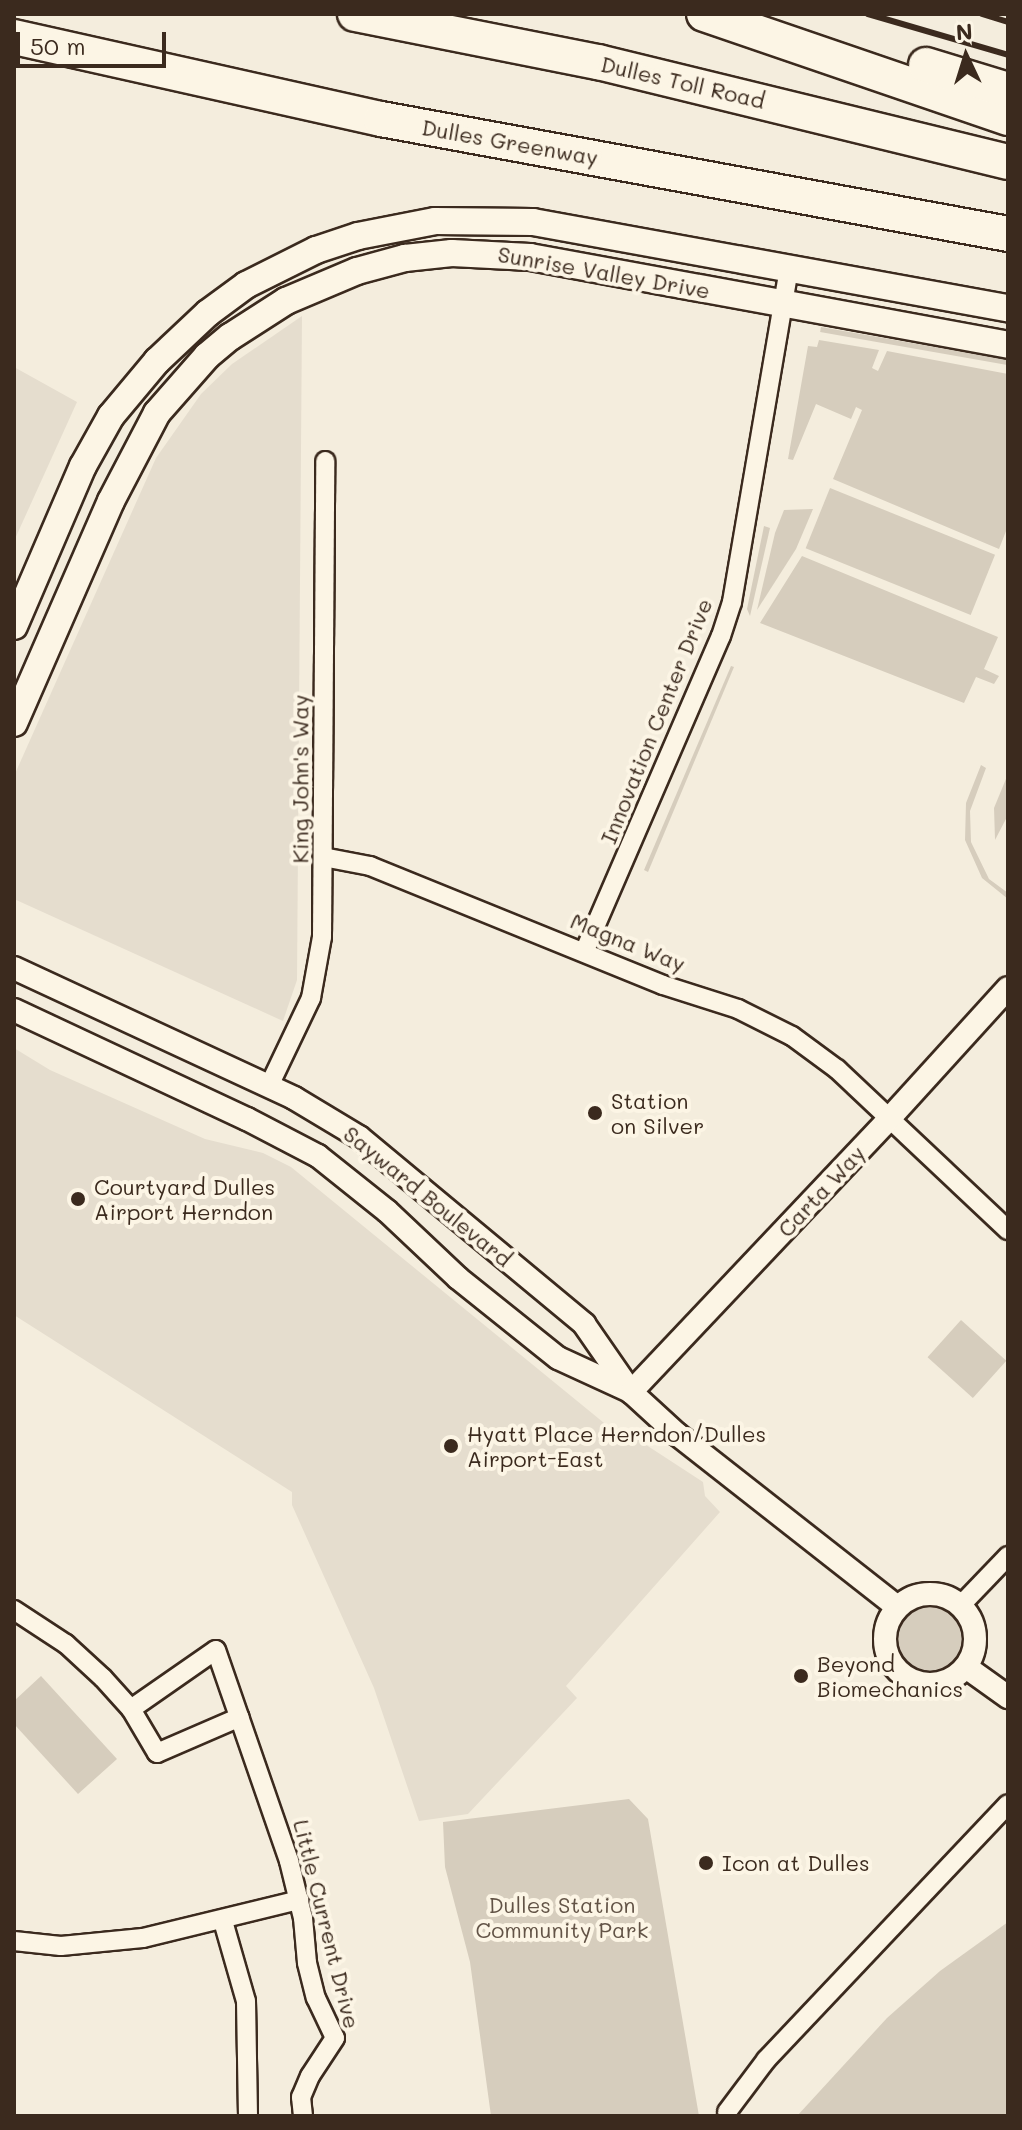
<!DOCTYPE html>
<html>
<head>
<meta charset="utf-8">
<style>
	body { margin:0 }
	#map { position:relative; width:1022px; height:2130px; overflow:hidden; background:#f4eddd; font-family:Mali,sans-serif }
	div>[style] { position:absolute }
	.built>* { inset:0; background:#e5ddce }
	.green>* { inset:0; background:#d6cdbd; transform-origin:0 0 }
	.round { border-radius:50% }
	.roads { filter:drop-shadow(2px 0 #3b2a1e) drop-shadow(-2px 0 #3b2a1e) drop-shadow(0 2px #3b2a1e) drop-shadow(0 -2px #3b2a1e) }
	.minor>* { height:18px; margin:-9px; padding:0 9px; transform-origin:9px; border-radius:9px; background:#fcf5e5 }
	.tertiary>* { height:22px; margin:-11px; padding:0 11px; transform-origin:11px; border-radius:11px; background:#fcf5e5 }
	.tertiary>.ring { margin:-11px; padding:0; box-sizing:content-box; background:none; border:22px solid #fcf5e5; border-radius:50% }
	.secondary>* { height:26px; margin:-13px; padding:0 13px; transform-origin:13px; border-radius:13px; background:#fcf5e5 }
	.motorway>* { height:34px; margin:-17px; padding:0 17px; transform-origin:17px; border-radius:17px; background:#fcf5e5 }
	.rail>* { height:6px; margin:-3px; padding:0 3px; transform-origin:3px; border-radius:3px; background:#3b2a1e }
	.dots>* { width:22px; height:22px; translate:-50% -50%; box-sizing:border-box; border:4px solid #fcf5e5; border-radius:50% }
	span { translate:-50% -50%; white-space:nowrap; text-align:center; line-height:1.15; -webkit-text-stroke:8px #fcf5e5; paint-order:stroke }
	.street-label { font-size:22px; color:#3b2a1e }
	.poi-label { font-size:22px; color:#3b2a1e }
	.left { translate:0 -50%; text-align:left }
	.park-label { font-size:22px; color:#625346 }
	.frame { position:absolute; inset:0; border:16px solid #3b2a1e; pointer-events:none }
	.north { position:absolute; left:926px; top:16px; width:80px; height:80px; -webkit-text-stroke:6px #fcf5e5; paint-order:stroke; rotate:356deg; font-size:22px; font-weight:700; line-height:32px; text-align:center; color:#3b2a1e }
	.north::after { content:''; display:block; margin:auto; width:28px; height:36px; background:#3b2a1e; clip-path:polygon(50% 0,100% 100%,50% 72%,0 100%) }
	.scale { position:absolute; left:16px; top:32px; width:150px; height:36px; box-sizing:border-box; border:4px solid #3b2a1e; border-top:0; padding-left:10px; font-size:24px; line-height:28px; white-space:nowrap; color:#3b2a1e; -webkit-text-stroke:6px #fcf5e5; paint-order:stroke }
</style>
</head>
<body>
<div id="map">
	<div class="built">
		<i style="clip-path:polygon(302px 316px,297px 980px,283px 1021px,14px 899px,14px 776px,156px 458px,201px 394px,232px 364px)"></i>
		<i style="clip-path:polygon(14px 367px,77px 402px,14px 541px)"></i>
		<i style="clip-path:polygon(14px 1048px,50px 1070px,205px 1139px,263px 1153px,291px 1167px,631px 1445px,637px 1439px,703px 1482px,705px 1496px,720px 1512px,566px 1686px,577px 1698px,468px 1814px,419px 1821px,374px 1688px,292px 1505px,292px 1492px,14px 1315px)"></i>
	</div>
	<div class="green">
		<i style="left:821px;top:327px;width:190px;height:5px;rotate:10deg"></i>
		<i style="clip-path:polygon(819px 340px,879px 350px,872px 368px,878px 371px,887px 351px,1008px 374px,1008px 526px,999px 549px,833px 479px,862px 410px,856px 407px,851px 419px,816px 404px,793px 460px,788px 459px,808px 346px,817px 347px)"></i>
		<i style="left:830px;top:488px;width:178px;height:65px;rotate:22deg"></i>
		<i style="clip-path:polygon(813px 509px,796px 549px,757px 610px,775px 533px,784px 510px)"></i>
		<i style="clip-path:polygon(764px 526px,770px 528px,750px 616px,747px 609px)"></i>
		<i style="clip-path:polygon(802px 556px,998px 637px,984px 669px,999px 676px,994px 684px,976px 677px,964px 703px,760px 623px)"></i>
		<i style="clip-path:polygon(731px 666px,734px 667px,648px 872px,644px 870px)"></i>
		<i style="clip-path:polygon(981px 765px,986px 768px,970px 811px,971px 842px,989px 879px,1008px 893px,1008px 899px,982px 878px,965px 840px,966px 803px)"></i>
		<i style="clip-path:polygon(1008px 774px,1008px 815px,995px 840px,994px 808px)"></i>
		<i style="left:961px;top:1320px;width:61px;height:50px;rotate:42deg"></i>
		<i class="round" style="left:898px;top:1607px;width:66px;height:66px"></i>
		<i style="clip-path:polygon(41px 1676px,117px 1759px,78px 1794px,14px 1724px,14px 1701px)"></i>
		<i style="clip-path:polygon(629px 1799px,648px 1819px,699px 2116px,491px 2116px,470px 1962px,445px 1867px,443px 1822px)"></i>
		<i style="clip-path:polygon(1008px 1922px,1008px 2116px,797px 2116px,887px 2018px,940px 1971px)"></i>
	</div>
	<div class="roads">
		<div class="minor">
			<i style="left:323px;top:857px;width:48px;rotate:10.8deg"></i>
			<i style="left:370px;top:866px;width:316px;rotate:22.1deg"></i>
			<i style="left:663px;top:985px;width:79px;rotate:17.7deg"></i>
			<i style="left:738px;top:1009px;width:60px;rotate:26.6deg"></i>
			<i style="left:792px;top:1036px;width:56px;rotate:36.3deg"></i>
			<i style="left:837px;top:1069px;width:235px;rotate:43.3deg"></i>
			<i style="left:585px;top:950px;width:342px;rotate:-66.6deg"></i>
			<i style="left:721px;top:636px;width:36px;rotate:-72deg"></i>
			<i style="left:732px;top:602px;width:339px;rotate:-80.3deg"></i>
			<i style="left:269px;top:1086px;width:98px;rotate:-64.5deg"></i>
			<i style="left:311px;top:998px;width:62px;rotate:-79.8deg"></i>
			<i style="left:322px;top:937px;width:476px;rotate:-89.6deg"></i>
			<i style="left:961px;top:1605px;width:68px;rotate:-46.2deg"></i>
			<i style="left:14px;top:1610px;width:62px;rotate:33.2deg"></i>
			<i style="left:66px;top:1644px;width:50px;rotate:42.6deg"></i>
			<i style="left:103px;top:1678px;width:42px;rotate:47.9deg"></i>
			<i style="left:131px;top:1709px;width:51px;rotate:59.4deg"></i>
			<i style="left:157px;top:1753px;width:90px;rotate:-23.4deg"></i>
			<i style="left:131px;top:1709px;width:103px;rotate:-34.8deg"></i>
			<i style="left:216px;top:1650px;width:223px;rotate:70.9deg"></i>
			<i style="left:289px;top:1861px;width:59px;rotate:76.2deg"></i>
			<i style="left:303px;top:1918px;width:45px;rotate:84.9deg"></i>
			<i style="left:307px;top:1963px;width:36px;rotate:76deg"></i>
			<i style="left:316px;top:1998px;width:44px;rotate:64.6deg"></i>
			<i style="left:335px;top:2038px;width:45px;rotate:123.3deg"></i>
			<i style="left:310px;top:2076px;width:23px;rotate:113deg"></i>
			<i style="left:301px;top:2097px;width:19px;rotate:84deg"></i>
			<i style="left:223px;top:1921px;width:83px;rotate:74deg"></i>
			<i style="left:246px;top:2001px;width:115px;rotate:89deg"></i>
			<i style="left:14px;top:1941px;width:47px;rotate:6.1deg"></i>
			<i style="left:61px;top:1946px;width:82px;rotate:-5.6deg"></i>
			<i style="left:143px;top:1938px;width:161px;rotate:-13.7deg"></i>
			<i style="left:727px;top:2112px;width:65px;rotate:-53.1deg"></i>
			<i style="left:766px;top:2060px;width:352px;rotate:-46.6deg"></i>
		</div>
		<div class="tertiary">
			<i style="left:14px;top:968px;width:309px;rotate:24.9deg"></i>
			<i style="left:294px;top:1098px;width:76px;rotate:31deg"></i>
			<i style="left:359px;top:1137px;width:293px;rotate:39.7deg"></i>
			<i style="left:584px;top:1324px;width:83px;rotate:55.3deg"></i>
			<i style="left:631px;top:1392px;width:64px;rotate:42.5deg"></i>
			<i style="left:678px;top:1435px;width:278px;rotate:38.1deg"></i>
			<i style="left:14px;top:1010px;width:257px;rotate:25.1deg"></i>
			<i style="left:247px;top:1119px;width:80px;rotate:27.5deg"></i>
			<i style="left:318px;top:1156px;width:88px;rotate:38.6deg"></i>
			<i style="left:387px;top:1211px;width:98px;rotate:43.3deg"></i>
			<i style="left:458px;top:1278px;width:128px;rotate:38.7deg"></i>
			<i style="left:558px;top:1358px;width:79px;rotate:24.6deg"></i>
			<i style="left:631px;top:1392px;width:374px;rotate:-46.6deg"></i>
			<i style="left:888px;top:1120px;width:178px;rotate:-47.7deg"></i>
			<i class="ring" style="left:885px;top:1594px;width:68px;height:68px"></i>
			<i style="left:966px;top:1667px;width:52px;rotate:35.5deg"></i>
		</div>
		<div class="secondary">
			<i style="left:14px;top:626px;width:174px;rotate:-66.7deg"></i>
			<i style="left:83px;top:466px;width:57px;rotate:-60.8deg"></i>
			<i style="left:111px;top:416px;width:72px;rotate:-50.1deg"></i>
			<i style="left:157px;top:361px;width:70px;rotate:-43.3deg"></i>
			<i style="left:208px;top:313px;width:47px;rotate:-36.4deg"></i>
			<i style="left:246px;top:285px;width:78px;rotate:-26.6deg"></i>
			<i style="left:316px;top:250px;width:44px;rotate:-18.4deg"></i>
			<i style="left:358px;top:236px;width:78px;rotate:-11deg"></i>
			<i style="left:435px;top:221px;width:98px;rotate:0.6deg"></i>
			<i style="left:533px;top:222px;width:483px;rotate:10.3deg"></i>
			<i style="left:14px;top:723px;width:242px;rotate:-66.4deg"></i>
			<i style="left:111px;top:501px;width:99px;rotate:-62.4deg"></i>
			<i style="left:157px;top:413px;width:76px;rotate:-48.7deg"></i>
			<i style="left:207px;top:356px;width:30px;rotate:-40deg"></i>
			<i style="left:230px;top:337px;width:67px;rotate:-32.7deg"></i>
			<i style="left:286px;top:301px;width:77px;rotate:-22.9deg"></i>
			<i style="left:357px;top:271px;width:50px;rotate:-15.2deg"></i>
			<i style="left:405px;top:258px;width:47px;rotate:-6.1deg"></i>
			<i style="left:452px;top:253px;width:78px;rotate:2.9deg"></i>
			<i style="left:530px;top:257px;width:486px;rotate:10.4deg"></i>
		</div>
		<div class="motorway">
			<i style="left:355px;top:14px;width:248px;rotate:11.2deg"></i>
			<i style="left:598px;top:62px;width:422px;rotate:13.7deg"></i>
			<i style="left:704px;top:14px;width:321px;rotate:18.9deg"></i>
			<i style="left:14px;top:37px;width:376px;rotate:12.6deg"></i>
			<i style="left:381px;top:119px;width:637px;rotate:10.39deg"></i>
			<i style="left:926px;top:65px;width:86px;rotate:17deg"></i>
		</div>
	</div>
	<div class="rail">
		<i style="left:868px;top:14px;width:146px;rotate:16.3deg"></i>
		<i style="left:982px;top:14px;width:27px;rotate:17deg"></i>
	</div>
	<div class="dots">
		<i style="left:595px;top:1113px;background:#3b2a1e"></i>
		<i style="left:78px;top:1199px;background:#3b2a1e"></i>
		<i style="left:451px;top:1446px;background:#3b2a1e"></i>
		<i style="left:801px;top:1676px;background:#3b2a1e"></i>
		<i style="left:706px;top:1863px;background:#3b2a1e"></i>
	</div>
	<div class="street-label">
		<span style="left:683px;top:82px;rotate:13deg">Dulles Toll Road</span>
		<span style="left:510px;top:142px;rotate:10deg">Dulles Greenway</span>
		<span style="left:604px;top:272px;rotate:10deg">Sunrise Valley Drive</span>
		<span style="left:656px;top:721px;rotate:-68deg">Innovation Center Drive</span>
		<span style="left:300px;top:779px;rotate:-90deg">King John's Way</span>
		<span style="left:628px;top:942px;rotate:22deg">Magna Way</span>
		<span style="left:821px;top:1191px;rotate:-47deg">Carta Way</span>
		<span style="left:428px;top:1196px;rotate:39deg">Sayward Boulevard</span>
		<span style="left:327px;top:1924px;rotate:76deg">Little Current Drive</span>
	</div>
	<div class="poi-label">
		<span class="left" style="left:611px;top:1113px">Station<br>on Silver</span>
		<span class="left" style="left:94px;top:1199px">Courtyard Dulles<br>Airport Herndon</span>
		<span class="left" style="left:467px;top:1446px">Hyatt Place Herndon/Dulles<br>Airport-East</span>
		<span class="left" style="left:817px;top:1676px">Beyond<br>Biomechanics</span>
		<span class="left" style="left:722px;top:1863px">Icon at Dulles</span>
	</div>
	<div class="park-label">
		<span style="left:562px;top:1917px">Dulles Station<br>Community Park</span>
	</div>
	<div class="frame"></div>
	<div class="north">N</div>
	<div class="scale">50 m</div>
</div>
</body>
</html>
